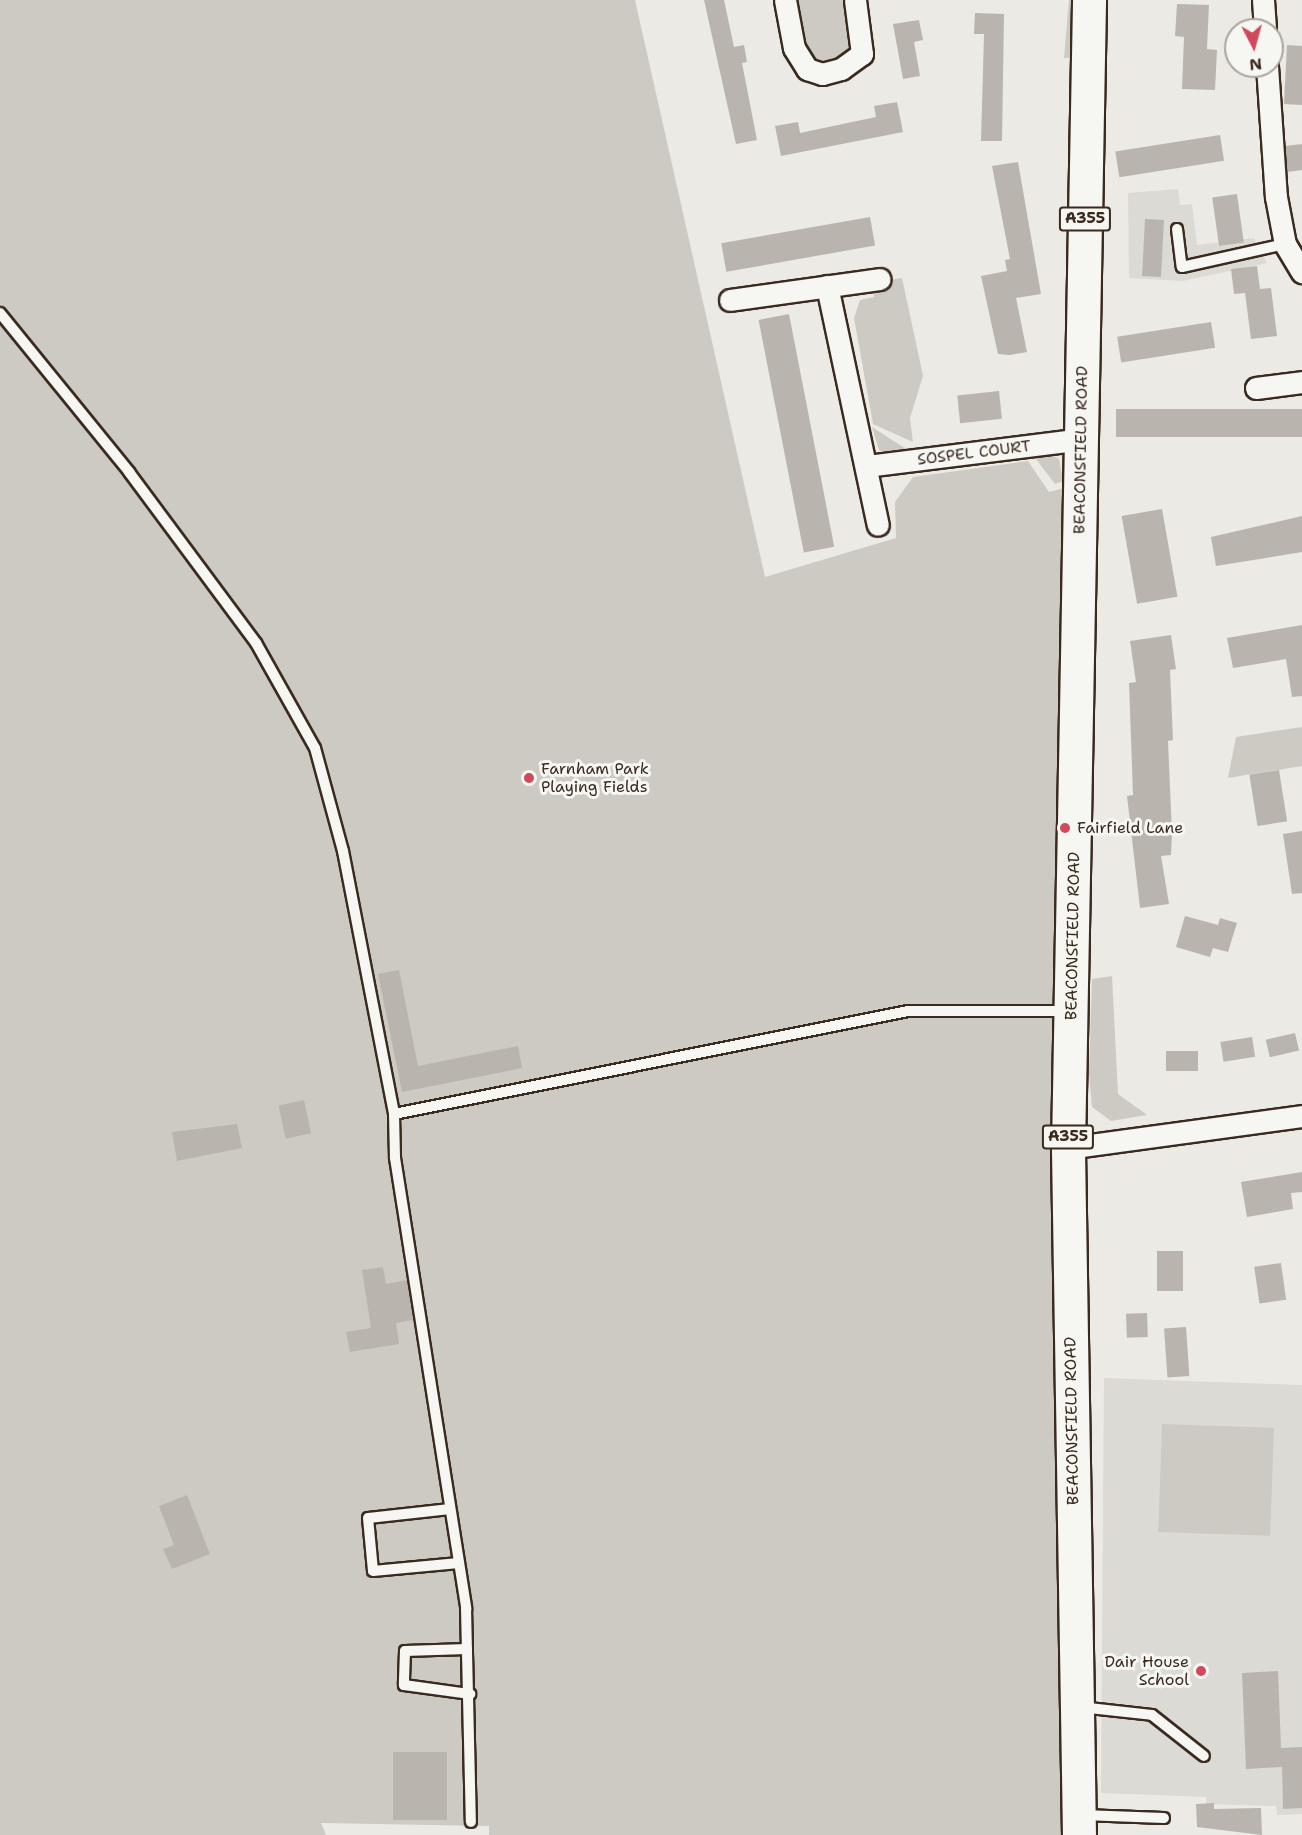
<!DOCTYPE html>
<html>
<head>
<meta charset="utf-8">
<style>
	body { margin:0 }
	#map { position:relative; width:1302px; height:1835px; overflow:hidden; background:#ebeae5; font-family:"Shantell Sans",sans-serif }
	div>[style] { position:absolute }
	.built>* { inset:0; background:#dcdad4 }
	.green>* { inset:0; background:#cdcac4; transform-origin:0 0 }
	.building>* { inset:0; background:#bab4ae; transform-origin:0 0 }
	.roads { filter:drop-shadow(2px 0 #3b2a1e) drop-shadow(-2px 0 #3b2a1e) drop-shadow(0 2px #3b2a1e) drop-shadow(0 -2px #3b2a1e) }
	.service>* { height:10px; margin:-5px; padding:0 5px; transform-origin:5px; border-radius:5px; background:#f6f6f2 }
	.minor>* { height:21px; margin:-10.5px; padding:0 10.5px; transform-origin:10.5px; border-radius:10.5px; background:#f6f6f2 }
	.primary>* { height:33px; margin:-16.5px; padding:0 16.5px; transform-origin:16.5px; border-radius:16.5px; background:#f6f6f2 }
	.dots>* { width:16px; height:16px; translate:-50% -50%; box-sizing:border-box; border:3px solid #f6f6f2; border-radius:50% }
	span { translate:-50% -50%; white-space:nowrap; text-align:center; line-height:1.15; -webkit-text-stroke:6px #f6f6f2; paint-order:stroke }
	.shield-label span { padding:2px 4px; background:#f6f6f2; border:2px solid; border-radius:4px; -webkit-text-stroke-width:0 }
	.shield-label { font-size:15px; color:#3b2a1e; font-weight:700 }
	.street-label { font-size:16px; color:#3b2a1e }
	.poi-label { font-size:16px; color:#3b2a1e }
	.left { translate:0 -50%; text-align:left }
	.right { translate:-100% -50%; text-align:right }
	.north { position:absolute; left:1224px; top:18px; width:60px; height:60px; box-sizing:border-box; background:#f6f6f2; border:2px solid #aba49d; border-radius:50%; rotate:174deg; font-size:16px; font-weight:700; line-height:24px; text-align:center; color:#3b2a1e }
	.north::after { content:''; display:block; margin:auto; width:21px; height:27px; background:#d1495b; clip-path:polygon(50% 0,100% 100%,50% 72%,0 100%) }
</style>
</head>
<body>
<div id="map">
	<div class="built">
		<i style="clip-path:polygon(1178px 189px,1180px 205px,1192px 204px,1197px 245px,1254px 238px,1267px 263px,1183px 281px,1129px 278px,1128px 193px)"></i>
		<i style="clip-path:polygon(1104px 1378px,1302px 1385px,1302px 1814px,1277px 1815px,1276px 1806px,1206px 1804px,1206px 1797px,1101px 1793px)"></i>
	</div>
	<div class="green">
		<i style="clip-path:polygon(0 0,635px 0,765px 577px,896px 538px,895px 502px,913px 477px,1028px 461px,1049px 492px,1068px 487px,1068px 1835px,489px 1835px,489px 1826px,321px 1823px,326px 1835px,0 1835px)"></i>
		<i style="clip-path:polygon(794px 0,844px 0,850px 44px,846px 53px,834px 62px,814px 64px,803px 52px)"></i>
		<i style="clip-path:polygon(1069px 0,1077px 0,1077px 58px,1064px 58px)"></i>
		<i style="clip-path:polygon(902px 278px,923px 376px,910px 418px,913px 442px,873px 424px,854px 318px,860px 300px,874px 297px,872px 283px)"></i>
		<i style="clip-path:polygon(872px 427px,917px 456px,893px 457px,879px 450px)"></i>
		<i style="clip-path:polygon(1049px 454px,1059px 459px,1063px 481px,1055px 484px,1033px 455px)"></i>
		<i style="clip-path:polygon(1302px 727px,1302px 766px,1228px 778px,1236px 737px)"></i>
		<i style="clip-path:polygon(1112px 976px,1118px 1094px,1147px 1115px,1111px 1121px,1092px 1107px,1089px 1073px,1092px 979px)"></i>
		<i style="left:1162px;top:1424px;width:112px;height:108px;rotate:2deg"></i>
	</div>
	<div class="building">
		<i style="clip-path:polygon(704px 0,724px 0,734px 47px,744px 45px,747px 62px,742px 63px,757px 140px,736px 144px)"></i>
		<i style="clip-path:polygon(1177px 4px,1209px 5px,1207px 49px,1217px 50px,1215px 90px,1182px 89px,1184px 37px,1175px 36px)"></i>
		<i style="clip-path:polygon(975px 13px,1004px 14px,1002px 141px,981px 141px,984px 34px,974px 34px)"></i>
		<i style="clip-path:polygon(919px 20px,923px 40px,914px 42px,920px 76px,903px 79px,893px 24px)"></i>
		<i style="clip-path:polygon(1287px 45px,1302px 46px,1302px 105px,1284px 104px)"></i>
		<i style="clip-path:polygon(897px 102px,903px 132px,781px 156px,775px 126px,798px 122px,800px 133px,876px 117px,874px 106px)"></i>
		<i style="left:1220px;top:135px;width:26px;height:106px;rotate:81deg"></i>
		<i style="clip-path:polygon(1302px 144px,1302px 170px,1287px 172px,1285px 146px)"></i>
		<i style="clip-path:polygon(1018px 162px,1041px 294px,1016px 298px,1027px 352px,1010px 355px,998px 354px,981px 276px,1007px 271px,1005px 260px,1010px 259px,992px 166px)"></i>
		<i style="left:1237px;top:194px;width:49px;height:25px;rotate:82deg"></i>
		<i style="left:870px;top:217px;width:29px;height:151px;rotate:80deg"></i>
		<i style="left:1145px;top:219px;width:19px;height:57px;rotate:3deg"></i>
		<i style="clip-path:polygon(1257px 266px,1260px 289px,1271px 288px,1277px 336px,1251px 339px,1245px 293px,1234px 294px,1231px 269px)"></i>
		<i style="left:789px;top:314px;width:237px;height:31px;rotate:79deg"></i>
		<i style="left:1211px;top:322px;width:26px;height:95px;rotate:81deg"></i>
		<i style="left:999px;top:391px;width:28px;height:42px;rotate:84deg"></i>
		<i style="left:1302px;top:409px;width:28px;height:186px;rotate:90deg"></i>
		<i style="left:1162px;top:509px;width:89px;height:41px;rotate:80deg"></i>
		<i style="clip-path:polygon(1302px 516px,1302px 552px,1216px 566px,1211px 537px)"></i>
		<i style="clip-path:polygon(1302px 625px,1302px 696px,1292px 697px,1286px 659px,1233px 668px,1227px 638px)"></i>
		<i style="clip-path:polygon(1171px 635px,1176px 669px,1170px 670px,1173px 740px,1168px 741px,1172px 834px,1171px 855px,1161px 856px,1169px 904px,1140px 908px,1127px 796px,1133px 795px,1129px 683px,1136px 682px,1130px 641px)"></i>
		<i style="left:1279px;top:770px;width:52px;height:30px;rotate:81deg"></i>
		<i style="clip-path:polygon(1302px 831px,1302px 893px,1292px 894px,1283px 834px)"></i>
		<i style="clip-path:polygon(1185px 916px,1218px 925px,1220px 918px,1237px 923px,1228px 952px,1213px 948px,1210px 957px,1176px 947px)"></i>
		<i style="clip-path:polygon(399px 970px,418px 1066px,518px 1046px,522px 1068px,402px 1092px,378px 974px)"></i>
		<i style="left:1295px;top:1033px;width:18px;height:30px;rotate:77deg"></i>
		<i style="left:1252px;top:1037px;width:20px;height:32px;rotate:81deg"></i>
		<i style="left:1166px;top:1051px;width:32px;height:20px"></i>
		<i style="left:304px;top:1100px;width:34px;height:26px;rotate:78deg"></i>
		<i style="clip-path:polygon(237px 1124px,242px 1148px,177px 1161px,172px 1132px)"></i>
		<i style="clip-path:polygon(1302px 1172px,1302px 1192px,1291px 1193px,1293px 1209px,1247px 1217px,1241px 1182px)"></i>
		<i style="left:1157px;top:1251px;width:26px;height:40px"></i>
		<i style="left:1281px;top:1263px;width:37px;height:27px;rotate:82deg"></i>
		<i style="clip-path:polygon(383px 1267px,386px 1284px,407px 1280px,413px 1320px,396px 1323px,399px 1344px,350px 1352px,346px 1332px,371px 1328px,362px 1270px)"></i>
		<i style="left:1147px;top:1313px;width:24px;height:21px;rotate:88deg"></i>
		<i style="left:1186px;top:1327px;width:49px;height:22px;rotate:86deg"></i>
		<i style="clip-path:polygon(187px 1495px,210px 1554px,172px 1569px,163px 1549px,174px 1545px,159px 1506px)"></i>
		<i style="clip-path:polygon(1278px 1671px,1281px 1748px,1302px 1747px,1302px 1808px,1283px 1809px,1282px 1767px,1246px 1769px,1242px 1673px)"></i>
		<i style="left:393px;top:1752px;width:54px;height:68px"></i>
		<i style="clip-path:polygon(1214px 1803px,1214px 1809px,1261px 1808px,1262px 1835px,1197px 1827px,1196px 1804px)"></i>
	</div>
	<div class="roads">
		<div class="service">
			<i style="left:1177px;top:229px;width:38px;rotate:83deg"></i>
			<i style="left:1182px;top:267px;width:106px;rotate:-12.6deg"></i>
			<i style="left:0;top:313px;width:205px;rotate:50.9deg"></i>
			<i style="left:129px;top:472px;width:213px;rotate:53.4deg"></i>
			<i style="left:256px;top:643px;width:120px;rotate:60.7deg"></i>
			<i style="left:315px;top:748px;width:107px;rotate:74.8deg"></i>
			<i style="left:343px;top:851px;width:268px;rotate:79deg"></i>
			<i style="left:394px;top:1114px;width:44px;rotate:88.7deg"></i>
			<i style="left:395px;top:1158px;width:456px;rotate:81deg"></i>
			<i style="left:466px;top:1608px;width:214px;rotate:88.7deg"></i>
			<i style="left:394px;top:1114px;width:524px;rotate:-11.33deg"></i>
			<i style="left:908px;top:1011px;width:160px"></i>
			<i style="left:450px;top:1509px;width:82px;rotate:173.7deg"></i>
			<i style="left:368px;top:1518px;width:53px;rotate:84.6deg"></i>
			<i style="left:373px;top:1571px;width:86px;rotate:-5.3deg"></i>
			<i style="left:467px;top:1649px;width:62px;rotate:178.2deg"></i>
			<i style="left:405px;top:1651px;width:34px;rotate:92deg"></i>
			<i style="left:404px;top:1685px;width:67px;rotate:7.8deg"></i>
			<i style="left:1080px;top:1707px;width:72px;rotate:6.3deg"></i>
			<i style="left:1152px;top:1715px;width:66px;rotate:38.3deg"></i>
			<i style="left:1082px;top:1815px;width:82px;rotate:2.1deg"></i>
		</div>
		<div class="minor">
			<i style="left:785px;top:0;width:49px;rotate:79.4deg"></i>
			<i style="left:794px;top:48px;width:25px;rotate:58deg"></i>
			<i style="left:807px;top:69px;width:16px;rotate:18deg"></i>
			<i style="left:822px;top:74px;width:20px;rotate:-15deg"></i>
			<i style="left:841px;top:69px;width:26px;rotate:-36deg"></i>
			<i style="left:862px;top:54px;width:54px;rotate:-97.4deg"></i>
			<i style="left:1263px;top:0;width:30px;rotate:86deg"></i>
			<i style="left:1267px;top:66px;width:131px;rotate:86.1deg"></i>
			<i style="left:1276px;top:197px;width:48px;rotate:79.2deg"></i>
			<i style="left:1285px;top:244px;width:33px;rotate:59deg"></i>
			<i style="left:827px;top:286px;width:244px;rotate:78deg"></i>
			<i style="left:730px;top:300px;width:151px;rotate:-8deg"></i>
			<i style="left:1256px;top:388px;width:46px;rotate:-7.4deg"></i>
			<i style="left:866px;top:466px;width:218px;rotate:-7.1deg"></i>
			<i style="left:1068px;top:1148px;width:236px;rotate:-7.8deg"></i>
		</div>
		<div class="primary">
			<i style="left:1079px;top:1835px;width:687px;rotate:-90.92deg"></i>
			<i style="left:1068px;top:1148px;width:1148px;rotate:-88.95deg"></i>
		</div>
	</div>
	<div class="dots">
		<i style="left:529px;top:778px;background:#d1495b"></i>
		<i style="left:1065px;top:828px;background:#d1495b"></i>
		<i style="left:1201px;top:1671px;background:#d1495b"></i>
	</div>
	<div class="shield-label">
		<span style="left:1085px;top:219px">A355</span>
		<span style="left:1068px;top:1137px">A355</span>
	</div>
	<div class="street-label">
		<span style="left:1081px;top:450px;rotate:-89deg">BEACONSFIELD ROAD</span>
		<span style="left:974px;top:453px;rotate:-7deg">SOSPEL COURT</span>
		<span style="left:1073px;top:936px;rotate:-89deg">BEACONSFIELD ROAD</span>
		<span style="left:1072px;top:1421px;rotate:-91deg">BEACONSFIELD ROAD</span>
	</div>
	<div class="poi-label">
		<span class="left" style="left:541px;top:778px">Farnham Park<br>Playing Fields</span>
		<span class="left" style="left:1077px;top:828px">Fairfield Lane</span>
		<span class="right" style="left:1189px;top:1671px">Dair House<br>School</span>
	</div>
	<div class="north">N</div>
</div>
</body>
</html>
